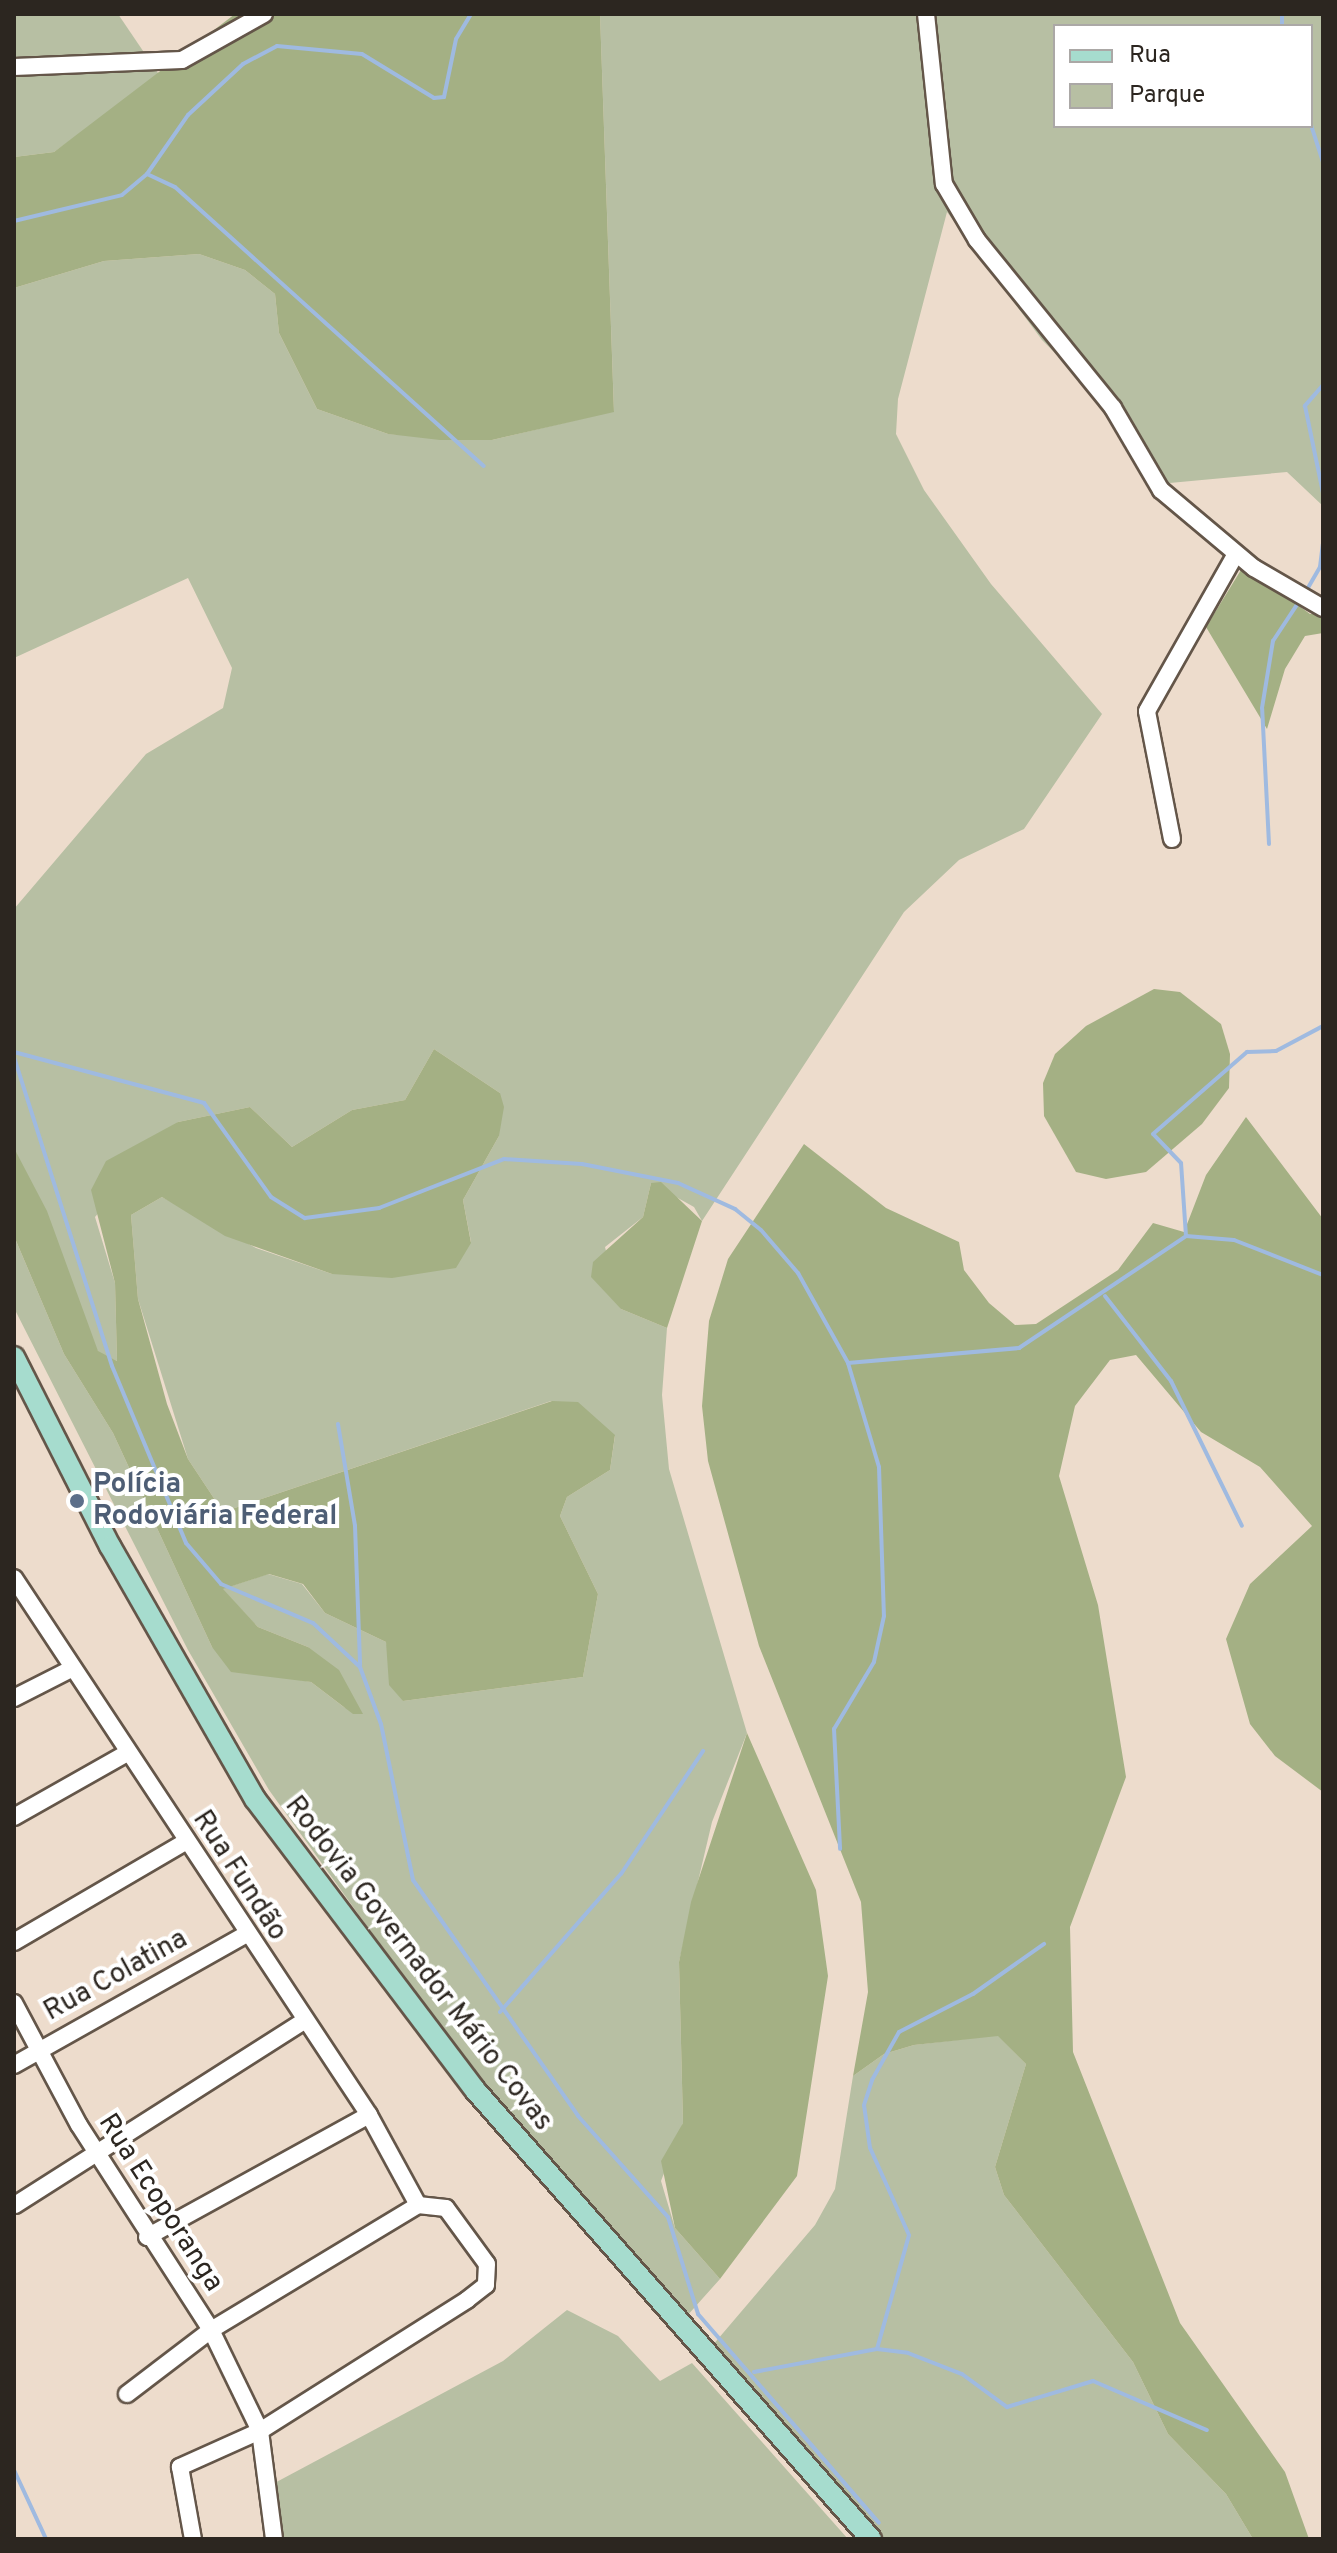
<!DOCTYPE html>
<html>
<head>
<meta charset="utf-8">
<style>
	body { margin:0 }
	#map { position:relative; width:1337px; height:2553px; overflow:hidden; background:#eddccc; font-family:Overpass,sans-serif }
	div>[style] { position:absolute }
	.green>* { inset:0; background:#b7bfa3 }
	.forest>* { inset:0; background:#a4b084 }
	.stream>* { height:4px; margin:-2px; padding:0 2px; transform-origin:2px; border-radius:2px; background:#9fbae0 }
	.roads { filter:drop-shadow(2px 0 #645649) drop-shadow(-2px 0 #645649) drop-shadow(0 2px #645649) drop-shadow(0 -2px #645649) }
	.minor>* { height:16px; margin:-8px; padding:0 8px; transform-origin:8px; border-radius:8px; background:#fff }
	.major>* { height:20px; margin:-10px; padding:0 10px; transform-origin:10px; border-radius:10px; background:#a6dcce }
	.dots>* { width:22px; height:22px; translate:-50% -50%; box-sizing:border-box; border:4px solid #fff; border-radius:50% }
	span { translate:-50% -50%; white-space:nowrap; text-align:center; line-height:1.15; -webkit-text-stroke:8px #fff; paint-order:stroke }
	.service-label { font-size:28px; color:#4e5e75; font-weight:700 }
	.left { translate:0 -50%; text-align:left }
	.street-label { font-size:28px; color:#2c2620 }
	.frame { position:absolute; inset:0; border:16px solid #2c2620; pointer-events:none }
	.legend { position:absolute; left:1053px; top:24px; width:260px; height:104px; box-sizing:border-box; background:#fff; border:2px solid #aba8a6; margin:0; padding:10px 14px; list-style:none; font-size:24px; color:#2c2620 }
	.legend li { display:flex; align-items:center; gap:16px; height:40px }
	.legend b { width:40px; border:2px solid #aba8a6 }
</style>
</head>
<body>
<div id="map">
	<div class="green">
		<i style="clip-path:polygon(14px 14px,118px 14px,160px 76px,54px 152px,14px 157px)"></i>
		<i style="clip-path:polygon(evenodd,600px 14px,1323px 14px,1323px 506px,1287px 472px,1148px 485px,1121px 419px,1042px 340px,947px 212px,898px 399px,896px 434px,924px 490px,991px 584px,1102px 714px,1024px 829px,959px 860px,904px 912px,702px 1221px,694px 1207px,651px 1183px,643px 1217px,605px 1247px,621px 1309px,667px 1328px,662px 1395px,669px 1469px,747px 1733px,712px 1822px,679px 1962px,683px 2123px,661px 2181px,675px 2228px,720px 2279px,686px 2317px,505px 2118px,269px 1790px,188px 1650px,14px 1308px,14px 1236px,64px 1354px,113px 1433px,212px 1647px,259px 1672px,311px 1682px,345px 1708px,308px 1647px,258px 1627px,222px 1589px,268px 1574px,302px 1584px,325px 1613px,386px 1642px,403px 1701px,583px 1677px,598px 1594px,560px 1516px,567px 1497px,610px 1470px,615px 1436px,551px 1401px,223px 1512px,188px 1459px,138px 1299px,131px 1215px,162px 1197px,256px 1248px,332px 1274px,471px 1242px,463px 1200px,499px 1136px,500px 1093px,434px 1049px,405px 1100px,352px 1110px,292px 1147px,250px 1107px,178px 1122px,95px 1217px,115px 1283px,117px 1361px,98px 1352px,86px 1325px,14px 1148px,14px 909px,146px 754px,223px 708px,232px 668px,188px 578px,14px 658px,14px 288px,104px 261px,199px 254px,245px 270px,275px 294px,279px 333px,317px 409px,388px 434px,492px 440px,614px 411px,600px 14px,1055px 26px,1311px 26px,1311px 126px,1055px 126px,1055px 26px)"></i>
		<i style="clip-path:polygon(998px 2035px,1026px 2064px,995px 2167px,1004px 2195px,1133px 2362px,1168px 2434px,1226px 2494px,1253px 2539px,885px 2539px,712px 2346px,815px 2225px,835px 2189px,853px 2076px,884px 2054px,914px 2045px)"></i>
		<i style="clip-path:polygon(567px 2310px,618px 2336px,660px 2381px,692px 2363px,848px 2539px,270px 2539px,269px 2486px,503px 2361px)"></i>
	</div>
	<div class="forest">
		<i style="clip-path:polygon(235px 14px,600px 14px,614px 412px,492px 440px,440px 440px,388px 434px,317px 409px,279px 333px,275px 294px,245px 270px,199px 254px,104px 261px,14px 288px,14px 157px,54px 152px)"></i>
		<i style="clip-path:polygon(1244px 565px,1310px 614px,1323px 614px,1323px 633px,1305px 636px,1285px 669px,1267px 729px,1206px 627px)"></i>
		<i style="clip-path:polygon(1154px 989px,1180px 992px,1221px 1024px,1230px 1054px,1229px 1088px,1202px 1124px,1146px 1172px,1106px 1179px,1076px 1172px,1044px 1116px,1043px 1083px,1055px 1054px,1086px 1026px)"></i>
		<i style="clip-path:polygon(434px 1049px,500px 1093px,504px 1107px,499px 1136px,463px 1200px,471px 1243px,456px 1268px,392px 1278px,332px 1274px,225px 1236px,162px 1197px,131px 1215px,138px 1299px,167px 1404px,188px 1459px,223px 1512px,552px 1401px,578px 1402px,615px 1435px,610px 1470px,567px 1497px,560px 1516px,598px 1594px,583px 1677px,403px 1701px,389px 1685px,386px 1642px,325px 1613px,303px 1584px,269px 1574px,223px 1589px,258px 1627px,308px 1647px,339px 1670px,363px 1714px,353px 1714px,311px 1682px,231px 1672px,212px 1647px,113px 1433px,64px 1354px,14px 1236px,14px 1148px,47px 1211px,98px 1351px,117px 1361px,115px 1283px,91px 1190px,106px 1161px,178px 1122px,250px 1107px,292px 1147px,352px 1110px,405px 1100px)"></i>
		<i style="clip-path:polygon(1246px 1117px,1323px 1219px,1323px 1792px,1275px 1756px,1250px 1724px,1226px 1639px,1250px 1584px,1312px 1526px,1260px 1467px,1201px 1432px,1136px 1355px,1110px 1360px,1075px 1406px,1059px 1476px,1098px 1605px,1126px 1777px,1070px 1927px,1073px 2052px,1180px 2323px,1285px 2472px,1309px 2539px,1253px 2539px,1226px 2494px,1168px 2434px,1133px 2362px,1004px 2195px,995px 2167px,1026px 2064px,998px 2036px,914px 2045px,884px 2054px,853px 2076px,868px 1992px,861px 1902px,759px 1646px,708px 1461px,702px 1406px,709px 1321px,728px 1259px,804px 1144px,886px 1208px,959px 1242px,964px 1270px,989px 1303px,1015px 1325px,1036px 1324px,1118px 1270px,1153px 1223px,1184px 1232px,1206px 1175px)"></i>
		<i style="clip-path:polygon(661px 1182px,702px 1221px,667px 1328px,621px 1309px,591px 1277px,593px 1262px,643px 1217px,651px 1183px)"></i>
		<i style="clip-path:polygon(747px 1733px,816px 1890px,828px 1976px,797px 2176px,720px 2279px,675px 2228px,661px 2161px,683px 2123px,679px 1962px,691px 1902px)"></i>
	</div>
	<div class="stream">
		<i style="left:1282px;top:26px;width:12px;rotate:-90deg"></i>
		<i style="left:1311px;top:125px;width:40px;rotate:72deg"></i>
		<i style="left:147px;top:174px;width:31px;rotate:25deg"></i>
		<i style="left:175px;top:187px;width:416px;rotate:42.1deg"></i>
		<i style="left:14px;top:221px;width:111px;rotate:-13.5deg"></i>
		<i style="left:122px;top:195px;width:33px;rotate:-40deg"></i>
		<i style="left:147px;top:174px;width:72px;rotate:-55.2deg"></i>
		<i style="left:188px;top:115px;width:75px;rotate:-42.8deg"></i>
		<i style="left:243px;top:64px;width:38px;rotate:-28deg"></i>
		<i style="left:277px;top:46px;width:85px;rotate:5.4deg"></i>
		<i style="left:362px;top:54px;width:84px;rotate:31.4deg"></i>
		<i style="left:434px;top:98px;width:10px;rotate:-6deg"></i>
		<i style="left:444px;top:97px;width:59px;rotate:-78.3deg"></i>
		<i style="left:456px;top:39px;width:29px;rotate:-59deg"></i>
		<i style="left:1323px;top:385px;width:28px;rotate:131deg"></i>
		<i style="left:1305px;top:406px;width:89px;rotate:78.3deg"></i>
		<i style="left:1305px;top:593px;width:30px;rotate:-60deg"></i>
		<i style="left:1320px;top:567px;width:23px;rotate:-83deg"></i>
		<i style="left:1269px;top:844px;width:136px;rotate:-92.9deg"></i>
		<i style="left:1262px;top:708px;width:68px;rotate:-80.7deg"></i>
		<i style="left:1273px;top:641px;width:49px;rotate:-56.6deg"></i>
		<i style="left:14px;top:1052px;width:197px;rotate:15deg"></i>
		<i style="left:204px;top:1103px;width:115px;rotate:54.5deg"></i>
		<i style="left:271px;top:1197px;width:40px;rotate:32deg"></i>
		<i style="left:305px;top:1218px;width:75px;rotate:-7.7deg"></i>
		<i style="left:379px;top:1208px;width:134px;rotate:-21.4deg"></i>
		<i style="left:504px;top:1159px;width:78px;rotate:3.7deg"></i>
		<i style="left:582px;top:1164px;width:98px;rotate:11.2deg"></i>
		<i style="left:678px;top:1183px;width:63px;rotate:24.5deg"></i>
		<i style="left:735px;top:1209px;width:33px;rotate:39deg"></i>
		<i style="left:761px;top:1230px;width:57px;rotate:49.3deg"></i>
		<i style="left:798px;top:1273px;width:103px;rotate:60.9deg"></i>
		<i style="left:848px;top:1363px;width:109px;rotate:73.4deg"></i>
		<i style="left:879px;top:1467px;width:149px;rotate:88.1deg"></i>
		<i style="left:884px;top:1616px;width:47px;rotate:102.3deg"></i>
		<i style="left:874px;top:1662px;width:78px;rotate:120.8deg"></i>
		<i style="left:834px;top:1729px;width:120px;rotate:87.1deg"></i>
		<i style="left:14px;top:1057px;width:324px;rotate:72.4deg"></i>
		<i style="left:112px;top:1366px;width:192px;rotate:67.3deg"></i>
		<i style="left:186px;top:1543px;width:54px;rotate:49.5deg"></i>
		<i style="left:221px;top:1584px;width:100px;rotate:23deg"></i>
		<i style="left:313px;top:1623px;width:64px;rotate:43.1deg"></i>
		<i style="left:360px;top:1667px;width:61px;rotate:69.8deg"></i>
		<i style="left:381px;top:1724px;width:159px;rotate:78.4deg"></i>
		<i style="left:413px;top:1880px;width:288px;rotate:55deg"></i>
		<i style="left:578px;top:2116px;width:135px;rotate:48.3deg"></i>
		<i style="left:668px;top:2217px;width:102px;rotate:72.8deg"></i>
		<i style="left:698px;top:2314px;width:276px;rotate:49.1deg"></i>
		<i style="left:1186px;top:1236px;width:73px;rotate:-93.9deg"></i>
		<i style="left:1181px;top:1163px;width:40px;rotate:-134deg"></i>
		<i style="left:1153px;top:1134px;width:125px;rotate:-41.1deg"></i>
		<i style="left:1247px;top:1052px;width:29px;rotate:-2deg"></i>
		<i style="left:1276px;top:1051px;width:53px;rotate:-28deg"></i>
		<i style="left:1105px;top:1296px;width:108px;rotate:52.2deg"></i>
		<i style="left:1171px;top:1381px;width:161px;rotate:63.9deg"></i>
		<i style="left:848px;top:1363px;width:172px;rotate:-5deg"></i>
		<i style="left:1019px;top:1348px;width:201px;rotate:-33.8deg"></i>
		<i style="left:1186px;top:1236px;width:48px;rotate:4.8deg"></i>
		<i style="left:1234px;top:1240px;width:96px;rotate:21.5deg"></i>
		<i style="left:338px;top:1424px;width:103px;rotate:80.5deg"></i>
		<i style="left:355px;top:1526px;width:139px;rotate:87.9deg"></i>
		<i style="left:500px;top:2012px;width:184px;rotate:-48.8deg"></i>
		<i style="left:621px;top:1874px;width:148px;rotate:-56.3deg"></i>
		<i style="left:877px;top:2349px;width:118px;rotate:-74.3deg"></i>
		<i style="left:909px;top:2235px;width:95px;rotate:-114.1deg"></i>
		<i style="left:870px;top:2148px;width:43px;rotate:-97.9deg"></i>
		<i style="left:864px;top:2105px;width:26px;rotate:-72deg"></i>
		<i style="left:872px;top:2080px;width:55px;rotate:-60.6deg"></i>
		<i style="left:899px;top:2032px;width:83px;rotate:-27.2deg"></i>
		<i style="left:973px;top:1994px;width:87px;rotate:-35.2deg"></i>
		<i style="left:754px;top:2372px;width:125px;rotate:-10.6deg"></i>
		<i style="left:877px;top:2349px;width:31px;rotate:7deg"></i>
		<i style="left:908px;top:2353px;width:58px;rotate:21.3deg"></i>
		<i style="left:962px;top:2374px;width:56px;rotate:36.3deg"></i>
		<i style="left:1007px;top:2407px;width:90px;rotate:-16.8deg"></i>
		<i style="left:1093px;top:2381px;width:124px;rotate:23.3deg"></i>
		<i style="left:14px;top:2470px;width:76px;rotate:65.1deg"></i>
	</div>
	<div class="roads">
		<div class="minor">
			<i style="left:926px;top:14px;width:171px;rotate:84deg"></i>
			<i style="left:944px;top:184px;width:65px;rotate:59.5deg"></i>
			<i style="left:977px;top:240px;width:216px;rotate:51deg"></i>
			<i style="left:1113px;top:408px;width:95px;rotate:59.7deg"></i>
			<i style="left:1161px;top:490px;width:121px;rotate:40deg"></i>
			<i style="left:1254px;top:568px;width:80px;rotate:30.1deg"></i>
			<i style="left:14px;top:67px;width:168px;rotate:-2.4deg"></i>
			<i style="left:182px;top:60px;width:94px;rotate:-29.3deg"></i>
			<i style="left:1172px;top:839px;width:130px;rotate:-101.1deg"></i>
			<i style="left:1147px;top:711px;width:180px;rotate:-60.5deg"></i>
			<i style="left:14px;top:1578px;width:644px;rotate:56.53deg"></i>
			<i style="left:369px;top:2115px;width:102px;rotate:61.4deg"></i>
			<i style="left:14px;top:1698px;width:66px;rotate:-27deg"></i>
			<i style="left:14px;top:1817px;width:130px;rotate:-29.5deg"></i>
			<i style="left:14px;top:1942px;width:198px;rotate:-30.3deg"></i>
			<i style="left:14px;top:2003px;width:138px;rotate:62deg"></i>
			<i style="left:79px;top:2125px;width:244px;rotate:57.2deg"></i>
			<i style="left:211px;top:2330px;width:112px;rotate:64.1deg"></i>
			<i style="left:260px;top:2431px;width:109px;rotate:82.6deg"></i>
			<i style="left:14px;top:2065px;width:265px;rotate:-29.4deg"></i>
			<i style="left:15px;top:2205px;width:344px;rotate:-32.5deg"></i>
			<i style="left:147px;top:2237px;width:253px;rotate:-28.8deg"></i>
			<i style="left:127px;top:2394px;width:106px;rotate:-37.3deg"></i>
			<i style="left:211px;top:2330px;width:242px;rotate:-31.1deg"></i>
			<i style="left:418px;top:2205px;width:28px;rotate:6deg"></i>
			<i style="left:446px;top:2208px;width:69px;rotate:53.8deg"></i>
			<i style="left:487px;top:2264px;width:21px;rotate:93deg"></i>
			<i style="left:486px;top:2285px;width:24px;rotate:142deg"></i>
			<i style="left:467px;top:2300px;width:245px;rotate:147.7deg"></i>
			<i style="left:260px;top:2431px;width:88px;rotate:155.8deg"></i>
			<i style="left:180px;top:2467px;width:73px;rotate:79.8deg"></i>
		</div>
		<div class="major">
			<i style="left:14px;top:1357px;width:212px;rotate:63.1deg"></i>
			<i style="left:110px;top:1546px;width:292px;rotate:60.2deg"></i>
			<i style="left:255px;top:1799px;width:365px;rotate:52.9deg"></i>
			<i style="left:475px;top:2090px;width:599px;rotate:48.59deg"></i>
		</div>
	</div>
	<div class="dots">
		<i style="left:77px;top:1501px;background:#5c6f8a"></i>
	</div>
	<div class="service-label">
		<span class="left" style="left:93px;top:1501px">Polícia<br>Rodoviária Federal</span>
	</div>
	<div class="street-label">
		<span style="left:239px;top:1876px;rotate:57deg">Rua Fundão</span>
		<span style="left:418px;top:1964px;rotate:52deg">Rodovia Governador Mário Covas</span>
		<span style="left:116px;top:1976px;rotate:-29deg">Rua Colatina</span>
		<span style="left:160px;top:2203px;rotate:57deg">Rua Ecoporanga</span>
	</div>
	<div class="frame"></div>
	<ul class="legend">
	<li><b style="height:10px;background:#a6dcce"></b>Rua</li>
	<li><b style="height:22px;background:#b7bfa3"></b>Parque</li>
	</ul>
</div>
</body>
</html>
